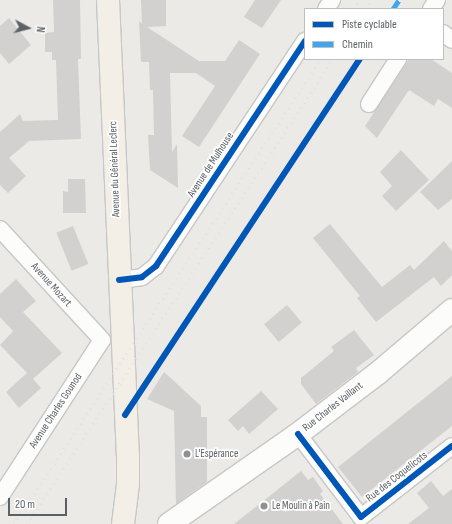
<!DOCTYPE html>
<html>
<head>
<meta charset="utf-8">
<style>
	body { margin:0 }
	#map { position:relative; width:452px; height:524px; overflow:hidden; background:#eceae6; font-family:"Sofia Sans Condensed",sans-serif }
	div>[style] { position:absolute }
	.building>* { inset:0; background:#d3d1cf; transform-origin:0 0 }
	.roads { filter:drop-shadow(1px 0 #c7c7c7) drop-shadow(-1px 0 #c7c7c7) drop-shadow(0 1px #c7c7c7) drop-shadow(0 -1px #c7c7c7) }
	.minor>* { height:16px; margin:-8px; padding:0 8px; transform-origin:8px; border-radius:8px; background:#fcfcfb }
	.secondary>* { height:22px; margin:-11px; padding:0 11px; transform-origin:11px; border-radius:11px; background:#fcfcfb }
	.primary>* { height:22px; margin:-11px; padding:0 11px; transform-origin:11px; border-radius:11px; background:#f3efe7 }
	.rail>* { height:3px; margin-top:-1.5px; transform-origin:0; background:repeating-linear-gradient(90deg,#e3e2e2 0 1px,transparent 0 6px) }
	.quiet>* { height:5px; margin-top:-2.5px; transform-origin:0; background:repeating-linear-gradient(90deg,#40a5ee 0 10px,transparent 0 15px) }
	.cycleway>* { height:6px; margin:-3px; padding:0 3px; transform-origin:3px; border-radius:3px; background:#0057b8 }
	.dots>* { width:11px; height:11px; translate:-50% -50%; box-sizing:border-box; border:2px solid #fff; border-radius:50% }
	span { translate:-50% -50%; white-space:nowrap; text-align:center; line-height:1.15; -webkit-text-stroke:3.5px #fff; paint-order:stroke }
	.street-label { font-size:11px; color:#5b6165 }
	.poi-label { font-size:11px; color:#5b6165 }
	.left { translate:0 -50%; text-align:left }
	.legend { position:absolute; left:304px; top:8px; width:140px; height:52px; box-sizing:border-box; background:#fff; border:1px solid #bdc0c1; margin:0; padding:5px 7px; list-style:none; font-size:12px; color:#5b6165 }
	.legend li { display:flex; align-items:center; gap:8px; height:20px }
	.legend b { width:20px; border:1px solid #bdc0c1 }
	.north { position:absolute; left:8px; top:8px; width:40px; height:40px; -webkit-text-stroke:3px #fff; paint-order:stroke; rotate:97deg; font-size:11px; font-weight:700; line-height:16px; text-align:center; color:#5b6165 }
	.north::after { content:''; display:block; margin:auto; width:14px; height:18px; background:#5b6165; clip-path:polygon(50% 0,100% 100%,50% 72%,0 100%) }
	.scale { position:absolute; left:8px; top:498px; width:59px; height:18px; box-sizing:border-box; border:2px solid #5b6165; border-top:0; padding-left:5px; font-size:12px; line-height:14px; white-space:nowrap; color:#5b6165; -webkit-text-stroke:3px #fff; paint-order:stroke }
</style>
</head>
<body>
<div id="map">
	<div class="building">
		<i style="clip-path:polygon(53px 0,80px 0,81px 59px,78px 59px,81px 139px,29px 141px,9px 158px,26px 176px,8px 193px,0 185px,0 132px,20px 114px,23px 121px,58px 120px,56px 60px,52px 60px,52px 52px,45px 52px,45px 33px,54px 32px)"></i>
		<i style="clip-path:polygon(141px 0,166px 0,166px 26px,147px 27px,199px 61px,225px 61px,239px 40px,260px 54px,199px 147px,182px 136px,215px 86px,196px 73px,170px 73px,172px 152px,177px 144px,178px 188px,150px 170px,148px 135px,154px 135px,153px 90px,150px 90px,149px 62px,141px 62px,139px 21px,142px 24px)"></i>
		<i style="clip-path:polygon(255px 0,281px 0,262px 28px,244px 17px)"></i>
		<i style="clip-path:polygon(9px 18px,31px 45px,9px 64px,0 53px,0 26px)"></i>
		<i style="clip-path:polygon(409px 59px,431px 59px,452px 73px,452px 108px,438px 99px,434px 106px,409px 90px,377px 138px,365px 126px)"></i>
		<i style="clip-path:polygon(401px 150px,429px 180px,396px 211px,382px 196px,392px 186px,380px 172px)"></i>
		<i style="clip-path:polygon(452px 161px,452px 199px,438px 210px,420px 192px)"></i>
		<i style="clip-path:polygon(68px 179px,85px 179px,86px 213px,63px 213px,63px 191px,68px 192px)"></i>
		<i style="clip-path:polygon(330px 224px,382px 287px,410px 265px,414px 270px,444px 241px,452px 251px,452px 275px,441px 286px,434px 277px,376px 322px,357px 298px,360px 296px,313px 238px)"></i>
		<i style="left:73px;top:226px;width:41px;height:18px;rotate:68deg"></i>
		<i style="clip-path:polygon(16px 279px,36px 301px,23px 312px,62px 353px,33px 379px,41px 388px,19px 408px,6px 392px,27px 373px,0 345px,13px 331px,0 317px,0 294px)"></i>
		<i style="left:287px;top:305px;width:23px;height:30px;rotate:50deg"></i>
		<i style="clip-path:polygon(354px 330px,374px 355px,356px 368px,358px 372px,316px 404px,301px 384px,301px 378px,334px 351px,331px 347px)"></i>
		<i style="clip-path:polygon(164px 372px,201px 406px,201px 417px,207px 417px,207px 482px,176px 504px,174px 411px,147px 399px)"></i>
		<i style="clip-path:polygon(452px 376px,452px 426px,362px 497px,338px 467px)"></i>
		<i style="clip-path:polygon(261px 391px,278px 409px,249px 434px,243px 426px,238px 431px,228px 420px)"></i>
		<i style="clip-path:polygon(301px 471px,308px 480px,313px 477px,323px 491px,320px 494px,343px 524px,234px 524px)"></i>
		<i style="clip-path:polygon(431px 481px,443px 496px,452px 489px,452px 524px,408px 524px,429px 508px,417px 493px)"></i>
	</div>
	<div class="roads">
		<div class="minor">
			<i style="left:326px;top:9px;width:11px;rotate:-56deg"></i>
			<i style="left:431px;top:9px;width:11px;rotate:-56deg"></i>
			<i style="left:443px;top:33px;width:11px;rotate:38deg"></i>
			<i style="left:369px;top:104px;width:54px;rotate:-57.2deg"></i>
			<i style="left:0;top:229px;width:151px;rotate:47.4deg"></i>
			<i style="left:119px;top:280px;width:23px;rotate:-7deg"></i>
			<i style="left:142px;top:277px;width:18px;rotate:-38deg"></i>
			<i style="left:156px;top:266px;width:270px;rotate:-56.5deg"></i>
			<i style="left:298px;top:434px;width:104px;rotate:52.8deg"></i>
			<i style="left:361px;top:517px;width:115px;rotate:-38deg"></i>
			<i style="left:0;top:497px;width:187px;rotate:-57deg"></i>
		</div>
		<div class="secondary">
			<i style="left:169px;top:524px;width:157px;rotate:-34.9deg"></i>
			<i style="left:298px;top:434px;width:101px;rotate:-37.3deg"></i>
			<i style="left:378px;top:373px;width:97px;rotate:-40.4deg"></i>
		</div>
		<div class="primary">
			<i style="left:108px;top:0;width:456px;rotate:87.5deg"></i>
			<i style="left:128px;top:456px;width:28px;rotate:90deg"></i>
			<i style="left:128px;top:484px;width:40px;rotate:97.1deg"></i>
		</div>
	</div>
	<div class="rail">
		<i style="left:354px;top:9px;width:10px;rotate:-61deg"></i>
		<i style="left:366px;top:9px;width:11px;rotate:-56deg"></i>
		<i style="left:14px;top:524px;width:557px;rotate:-56.57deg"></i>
		<i style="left:27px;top:524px;width:557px;rotate:-56.65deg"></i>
	</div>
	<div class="quiet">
		<i style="left:393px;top:9px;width:11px;rotate:-56deg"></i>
	</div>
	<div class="cycleway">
		<i style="left:119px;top:280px;width:23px;rotate:-7deg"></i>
		<i style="left:142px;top:277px;width:18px;rotate:-38deg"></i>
		<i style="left:156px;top:266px;width:270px;rotate:-56.5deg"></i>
		<i style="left:125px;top:415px;width:427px;rotate:-56.6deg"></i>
		<i style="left:298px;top:434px;width:104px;rotate:52.8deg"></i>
		<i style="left:361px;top:517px;width:115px;rotate:-38deg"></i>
	</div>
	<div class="dots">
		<i style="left:187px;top:454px;background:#8e9192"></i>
		<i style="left:264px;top:506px;background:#8e9192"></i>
	</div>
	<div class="street-label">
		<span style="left:211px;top:165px;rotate:-57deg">Avenue de Mulhouse</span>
		<span style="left:115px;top:169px;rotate:-92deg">Avenue du Général Leclerc</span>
		<span style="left:51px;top:285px;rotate:48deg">Avenue Mozart</span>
		<span style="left:333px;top:407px;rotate:-38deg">Rue Charles Vaillant</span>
		<span style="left:56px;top:411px;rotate:-57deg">Avenue Charles Gounod</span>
		<span style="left:397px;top:477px;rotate:-38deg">Rue des Coquelicots</span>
	</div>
	<div class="poi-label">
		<span class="left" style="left:195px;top:454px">L'Espérance</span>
		<span class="left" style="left:272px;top:506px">Le Moulin à Pain</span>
	</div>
	<ul class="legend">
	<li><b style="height:5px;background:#0057b8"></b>Piste cyclable</li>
	<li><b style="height:5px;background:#40a5ee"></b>Chemin</li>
	</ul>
	<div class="north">N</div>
	<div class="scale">20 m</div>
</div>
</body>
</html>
